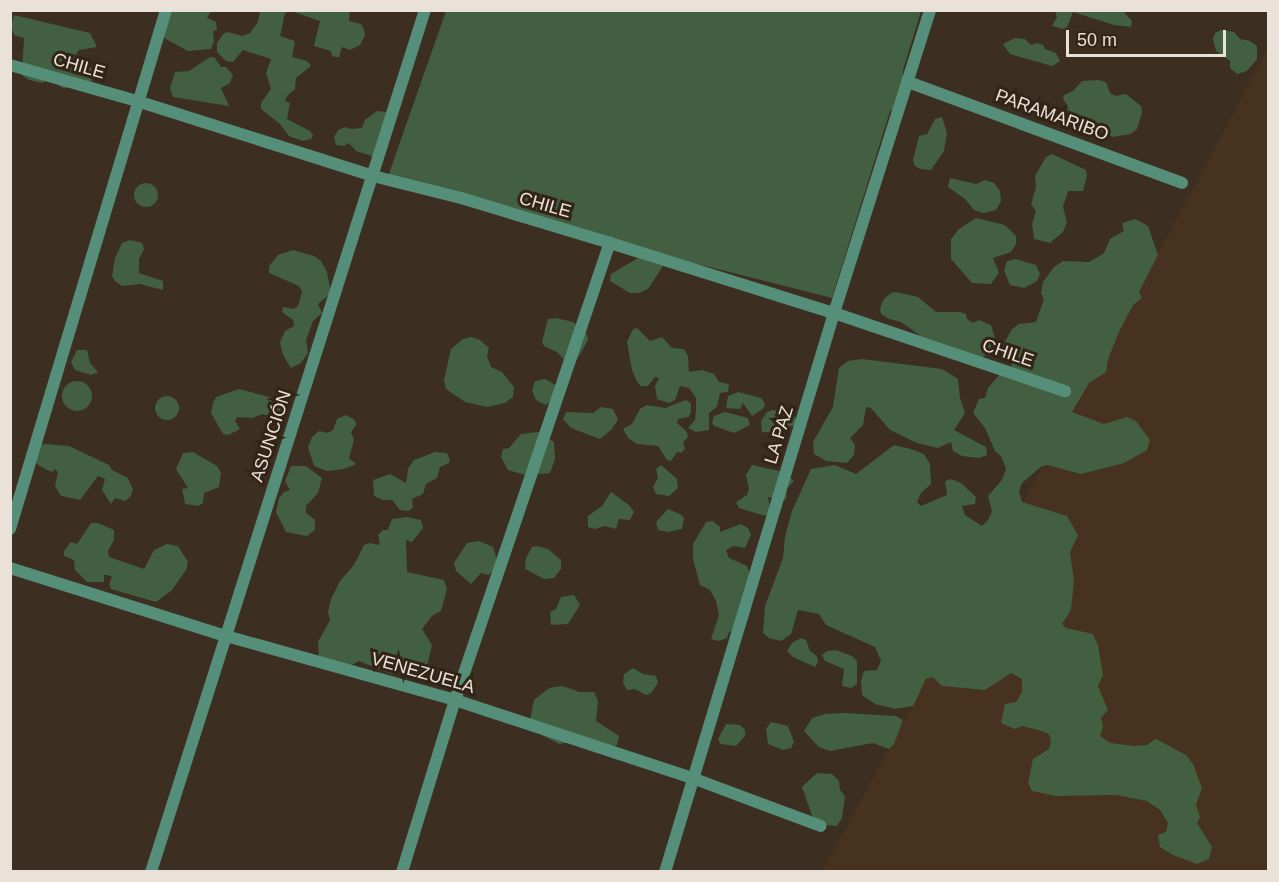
<!DOCTYPE html>
<html>
<head>
<meta charset="utf-8">
<style>
	body { margin:0 }
	#map { position:relative; width:1279px; height:882px; overflow:hidden; background:#3c2e20; font-family:Arial,sans-serif }
	div>[style] { position:absolute }
	.built>* { inset:0; background:#46321f }
	.green>* { inset:0; background:#425f42 }
	.round { border-radius:50% }
	.street>* { height:12px; margin:-6px; padding:0 6px; transform-origin:6px; border-radius:6px; background:#558e79 }
	span { translate:-50% -50%; white-space:nowrap; text-align:center; line-height:1.15; -webkit-text-stroke:6px #322416; paint-order:stroke }
	.street-label { font-size:18px; color:#eae1d8 }
	.frame { position:absolute; inset:0; border:12px solid #eae1d8; pointer-events:none }
	.scale { position:absolute; left:1066px; top:30px; width:160px; height:27px; box-sizing:border-box; border:3px solid #eae1d8; border-top:0; padding-left:8px; font-size:18px; line-height:21px; white-space:nowrap; color:#eae1d8; -webkit-text-stroke:4px #322416; paint-order:stroke }
</style>
</head>
<body>
<div id="map">
	<div class="built">
		<i style="clip-path:polygon(1268px 48px,1268px 871px,822px 872px,1194px 187px)"></i>
	</div>
	<div class="green">
		<i style="clip-path:polygon(166px 10px,211px 11px,207px 18px,216px 22px,217px 30px,213px 31px,214px 41px,211px 49px,188px 51px,164px 38px,161px 32px)"></i>
		<i style="clip-path:polygon(260px 11px,350px 11px,349px 21px,361px 24px,364px 29px,365px 35px,360px 45px,350px 50px,342px 47px,339px 57px,336px 57px,332px 56px,331px 51px,314px 46px,320px 21px,291px 11px,285px 13px,280px 36px,295px 41px,292px 57px,307px 61px,311px 66px,296px 78px,295px 89px,287px 96px,285px 101px,290px 103px,287px 119px,310px 131px,313px 135px,311px 139px,303px 141px,289px 136px,280px 124px,261px 109px,261px 103px,271px 89px,266px 73px,271px 59px,243px 50px,233px 62px,226px 61px,217px 52px,217px 43px,223px 34px,228px 32px,242px 36px,250px 33px,258px 22px)"></i>
		<i style="clip-path:polygon(446px 11px,921px 11px,903px 70px,904px 108px,890px 111px,832px 298px,385px 185px)"></i>
		<i style="clip-path:polygon(1055px 11px,1123px 11px,1132px 21px,1131px 27px,1114px 25px,1073px 12px,1067px 27px,1063px 29px,1052px 26px,1057px 17px)"></i>
		<i style="clip-path:polygon(14px 15px,90px 33px,97px 47px,79px 50px,76px 54px,94px 71px,91px 84px,63px 88px,49px 79px,42px 83px,29px 80px,22px 75px,24px 38px,14px 35px,11px 26px)"></i>
		<i style="clip-path:polygon(1221px 30px,1234px 32px,1240px 39px,1250px 41px,1257px 46px,1257px 59px,1247px 71px,1237px 74px,1230px 68px,1230px 61px,1216px 51px,1213px 39px,1215px 33px)"></i>
		<i style="clip-path:polygon(1015px 38px,1025px 39px,1031px 45px,1037px 43px,1043px 45px,1045px 49px,1056px 53px,1060px 61px,1052px 66px,1010px 54px,1003px 44px)"></i>
		<i style="clip-path:polygon(210px 57px,214px 57px,221px 67px,226px 67px,233px 75px,230px 83px,221px 88px,229px 106px,173px 97px,170px 88px,175px 72px,189px 71px)"></i>
		<i style="clip-path:polygon(1099px 80px,1106px 82px,1110px 93px,1116px 96px,1126px 94px,1141px 106px,1142px 112px,1137px 129px,1131px 134px,1113px 137px,1100px 130px,1076px 127px,1067px 116px,1068px 106px,1063px 99px,1064px 95px,1073px 91px,1082px 81px)"></i>
		<i style="clip-path:polygon(377px 111px,386px 112px,390px 120px,375px 157px,356px 151px,349px 143px,344px 146px,336px 145px,334px 137px,338px 130px,345px 127px,351px 129px,362px 128px,365px 120px)"></i>
		<i style="clip-path:polygon(942px 117px,947px 133px,944px 151px,931px 170px,920px 169px,915px 166px,913px 160px,919px 136px,927px 134px,935px 119px)"></i>
		<i style="clip-path:polygon(1052px 154px,1086px 170px,1087px 175px,1083px 191px,1068px 191px,1063px 207px,1067px 222px,1063px 232px,1050px 243px,1034px 239px,1032px 224px,1036px 211px,1031px 204px,1036px 187px,1035px 176px,1046px 157px)"></i>
		<i style="clip-path:polygon(950px 178px,976px 184px,985px 180px,994px 183px,1000px 191px,1001px 201px,996px 210px,983px 213px,974px 210px,965px 199px,948px 187px)"></i>
		<i class="round" style="left:134px;top:183px;width:24px;height:24px"></i>
		<i style="clip-path:polygon(976px 218px,1005px 225px,1016px 236px,1016px 244px,1011px 252px,993px 258px,999px 273px,991px 284px,972px 283px,951px 259px,951px 239px,959px 229px)"></i>
		<i style="clip-path:polygon(1135px 219px,1148px 226px,1158px 255px,1139px 292px,1142px 298px,1133px 305px,1119px 332px,1108px 359px,1106px 372px,1089px 383px,1072px 412px,1104px 424px,1127px 417px,1136px 421px,1150px 440px,1147px 450px,1124px 463px,1081px 474px,1047px 465px,1042px 466px,1022px 483px,1019px 491px,1022px 502px,1067px 516px,1078px 535px,1070px 552px,1074px 581px,1071px 610px,1062px 624px,1066px 628px,1093px 634px,1098px 645px,1103px 675px,1098px 686px,1108px 710px,1101px 718px,1103px 727px,1100px 736px,1110px 743px,1135px 746px,1147px 745px,1156px 739px,1186px 755px,1193px 764px,1202px 788px,1196px 805px,1200px 817px,1197px 823px,1212px 847px,1209px 859px,1197px 864px,1173px 855px,1160px 847px,1158px 835px,1166px 832px,1168px 823px,1160px 810px,1147px 801px,1116px 795px,1055px 796px,1032px 791px,1028px 783px,1033px 759px,1049px 749px,1051px 741px,1049px 734px,1038px 730px,1022px 726px,1015px 729px,1001px 723px,1005px 704px,1016px 702px,1022px 692px,1022px 679px,1011px 673px,985px 690px,942px 686px,933px 677px,926px 679px,913px 706px,895px 709px,875px 704px,862px 695px,861px 681px,864px 671px,877px 670px,881px 661px,875px 647px,826px 625px,819px 614px,798px 610px,791px 634px,781px 641px,769px 638px,763px 633px,765px 606px,783px 558px,785px 537px,792px 511px,811px 469px,835px 465px,856px 474px,894px 445px,911px 449px,924px 454px,930px 464px,931px 484px,921px 493px,917px 502px,921px 506px,947px 495px,945px 481px,951px 479px,961px 483px,976px 497px,975px 504px,962px 506px,965px 515px,982px 526px,988px 520px,992px 511px,988px 496px,1002px 480px,1006px 469px,1001px 456px,995px 451px,985px 428px,973px 413px,979px 399px,985px 398px,988px 388px,1000px 374px,1011px 371px,1012px 363px,1002px 354px,1003px 345px,1012px 329px,1019px 324px,1036px 322px,1044px 299px,1041px 293px,1043px 282px,1054px 267px,1063px 261px,1089px 262px,1098px 257px,1104px 253px,1110px 239px,1124px 231px,1122px 223px)"></i>
		<i style="clip-path:polygon(130px 240px,142px 243px,144px 249px,139px 259px,139px 273px,163px 281px,163px 290px,140px 284px,122px 286px,115px 281px,112px 276px,115px 258px,122px 243px)"></i>
		<i style="clip-path:polygon(293px 250px,314px 256px,321px 261px,327px 272px,331px 293px,318px 304px,322px 313px,313px 321px,306px 340px,308px 353px,301px 363px,291px 368px,283px 355px,280px 342px,285px 331px,294px 326px,293px 320px,282px 312px,283px 307px,294px 309px,298px 306px,302px 292px,299px 286px,269px 273px,269px 266px,278px 255px)"></i>
		<i style="clip-path:polygon(638px 258px,663px 266px,648px 289px,639px 293px,630px 293px,610px 281px,611px 274px)"></i>
		<i style="clip-path:polygon(1015px 259px,1036px 265px,1040px 274px,1037px 281px,1024px 288px,1010px 285px,1004px 270px,1007px 261px)"></i>
		<i style="clip-path:polygon(896px 292px,918px 297px,936px 312px,960px 312px,966px 314px,967px 319px,973px 323px,979px 320px,991px 325px,995px 338px,992px 349px,983px 357px,970px 357px,953px 347px,921px 336px,901px 322px,889px 319px,881px 314px,880px 309px,883px 300px,891px 293px)"></i>
		<i style="clip-path:polygon(556px 318px,573px 322px,587px 334px,588px 340px,575px 363px,565px 361px,557px 352px,544px 346px,542px 342px,548px 319px)"></i>
		<i style="clip-path:polygon(637px 328px,650px 341px,662px 337px,672px 348px,684px 349px,688px 356px,689px 372px,702px 370px,714px 374px,719px 382px,729px 384px,728px 392px,720px 393px,717px 407px,709px 413px,709px 430px,696px 432px,688px 428px,695px 420px,696px 410px,696px 398px,689px 388px,680px 386px,675px 400px,669px 403px,657px 399px,655px 386px,659px 378px,655px 377px,648px 386px,641px 386px,637px 382px,632px 370px,627px 342px,633px 329px)"></i>
		<i style="clip-path:polygon(471px 337px,480px 340px,489px 348px,487px 356px,491px 367px,502px 372px,514px 387px,513px 397px,505px 403px,487px 407px,465px 402px,446px 389px,444px 380px,451px 349px,463px 339px)"></i>
		<i style="clip-path:polygon(77px 350px,87px 350px,90px 363px,98px 372px,91px 375px,75px 370px,71px 362px)"></i>
		<i style="clip-path:polygon(862px 359px,942px 369px,958px 379px,960px 398px,965px 413px,954px 430px,986px 447px,987px 455px,979px 458px,962px 456px,953px 451px,951px 442px,938px 448px,917px 443px,890px 430px,870px 407px,866px 408px,863px 425px,850px 438px,855px 445px,854px 455px,847px 463px,826px 461px,814px 454px,813px 442px,833px 407px,839px 368px,848px 361px)"></i>
		<i style="clip-path:polygon(545px 379px,559px 387px,552px 401px,545px 405px,536px 400px,532px 390px,535px 381px)"></i>
		<i class="round" style="left:62px;top:381px;width:30px;height:30px"></i>
		<i style="clip-path:polygon(239px 389px,284px 401px,283px 407px,274px 417px,262px 414px,253px 418px,237px 417px,235px 421px,240px 429px,228px 435px,223px 434px,211px 413px,213px 403px,216px 397px)"></i>
		<i style="clip-path:polygon(738px 392px,761px 398px,765px 404px,764px 408px,752px 416px,743px 403px,740px 409px,726px 408px,728px 396px)"></i>
		<i class="round" style="left:155px;top:396px;width:24px;height:24px"></i>
		<i style="clip-path:polygon(686px 400px,691px 403px,691px 412px,689px 417px,678px 419px,677px 423px,687px 432px,688px 437px,683px 442px,685px 449px,681px 453px,677px 452px,671px 461px,667px 460px,658px 446px,637px 444px,628px 438px,623px 429px,632px 424px,640px 409px,646px 405px,665px 408px)"></i>
		<i style="clip-path:polygon(601px 407px,613px 409px,618px 419px,612px 429px,600px 439px,571px 428px,563px 419px,566px 412px,593px 413px)"></i>
		<i style="clip-path:polygon(772px 410px,793px 413px,797px 422px,794px 426px,777px 428px,775px 433px,762px 432px,761px 421px,767px 412px)"></i>
		<i style="clip-path:polygon(725px 412px,748px 418px,750px 425px,734px 433px,714px 426px,712px 423px,714px 416px)"></i>
		<i style="clip-path:polygon(346px 415px,355px 420px,356px 425px,351px 432px,354px 440px,349px 458px,356px 464px,344px 469px,327px 471px,314px 466px,308px 447px,312px 437px,319px 431px,328px 433px,333px 430px,337px 419px)"></i>
		<i style="clip-path:polygon(538px 432px,554px 442px,555px 459px,550px 473px,525px 475px,508px 470px,501px 457px,503px 449px,509px 448px,521px 434px)"></i>
		<i style="clip-path:polygon(45px 444px,69px 446px,109px 465px,112px 470px,128px 478px,133px 490px,130px 497px,125px 501px,115px 498px,111px 504px,102px 490px,105px 479px,98px 476px,80px 500px,61px 496px,55px 486px,58px 472px,55px 469px,52px 472px,45px 469px,37px 464px,34px 457px,39px 446px)"></i>
		<i style="clip-path:polygon(193px 452px,217px 466px,221px 473px,219px 487px,204px 493px,203px 503px,198px 506px,185px 504px,182px 489px,188px 488px,176px 469px,183px 453px)"></i>
		<i style="clip-path:polygon(435px 452px,447px 453px,450px 460px,449px 463px,440px 467px,437px 478px,426px 484px,423px 494px,412px 499px,413px 507px,409px 511px,400px 510px,392px 500px,383px 500px,374px 496px,373px 480px,390px 474px,406px 483px,408px 469px,414px 460px)"></i>
		<i style="clip-path:polygon(661px 465px,677px 479px,678px 488px,669px 496px,656px 494px,653px 487px,658px 478px,656px 469px)"></i>
		<i style="clip-path:polygon(752px 465px,784px 472px,794px 481px,787px 488px,786px 500px,768px 497px,770px 510px,766px 516px,739px 508px,736px 502px,747px 495px,749px 489px,746px 475px)"></i>
		<i style="clip-path:polygon(291px 466px,306px 466px,322px 478px,318px 493px,306px 506px,306px 513px,315px 520px,315px 530px,307px 536px,286px 532px,276px 512px,279px 498px,284px 492px,290px 490px,285px 481px)"></i>
		<i style="clip-path:polygon(611px 492px,629px 505px,634px 512px,630px 520px,619px 519px,616px 529px,605px 526px,595px 529px,588px 527px,588px 516px,602px 506px)"></i>
		<i style="clip-path:polygon(668px 509px,680px 514px,684px 518px,682px 529px,668px 532px,658px 530px,656px 522px)"></i>
		<i style="clip-path:polygon(407px 517px,421px 520px,423px 528px,412px 542px,406px 540px,407px 572px,444px 580px,447px 589px,441px 611px,432px 616px,422px 629px,432px 645px,427px 666px,422px 671px,410px 674px,391px 674px,359px 661px,340px 671px,319px 662px,318px 642px,330px 620px,328px 612px,331px 599px,340px 581px,354px 565px,364px 545px,370px 543px,378px 545px,380px 542px,378px 535px,383px 530px,388px 530px,392px 519px)"></i>
		<i style="clip-path:polygon(713px 521px,720px 527px,720px 532px,741px 524px,748px 528px,751px 535px,745px 548px,734px 546px,726px 550px,729px 558px,747px 566px,751px 578px,735px 630px,729px 632px,727px 638px,719px 641px,711px 639px,719px 615px,716px 601px,710px 590px,700px 585px,693px 559px,693px 544px,706px 522px)"></i>
		<i style="clip-path:polygon(91px 523px,98px 523px,114px 530px,114px 540px,108px 551px,109px 557px,144px 569px,154px 550px,167px 544px,178px 546px,188px 562px,186px 570px,172px 590px,156px 602px,111px 589px,109px 584px,112px 577px,108px 575px,104px 575px,104px 582px,87px 582px,75px 570px,74px 560px,64px 556px,64px 551px,71px 542px,77px 544px)"></i>
		<i style="clip-path:polygon(479px 541px,493px 547px,498px 564px,489px 575px,481px 573px,471px 584px,456px 571px,454px 563px,467px 543px)"></i>
		<i style="clip-path:polygon(537px 546px,548px 549px,561px 560px,561px 569px,554px 578px,544px 579px,525px 569px,526px 558px,532px 547px)"></i>
		<i style="clip-path:polygon(574px 595px,580px 605px,568px 624px,551px 625px,550px 612px,556px 609px,561px 597px)"></i>
		<i style="clip-path:polygon(801px 638px,806px 640px,810px 651px,817px 656px,818px 662px,815px 667px,793px 657px,787px 651px,792px 643px)"></i>
		<i style="clip-path:polygon(836px 650px,852px 656px,857px 661px,857px 684px,851px 688px,842px 686px,844px 669px,825px 661px,822px 655px,827px 651px)"></i>
		<i style="clip-path:polygon(633px 668px,643px 674px,656px 676px,658px 683px,651px 693px,646px 695px,635px 689px,627px 690px,623px 683px,624px 674px)"></i>
		<i style="clip-path:polygon(562px 686px,580px 692px,594px 692px,598px 701px,596px 721px,619px 736px,617px 745px,613px 747px,572px 742px,559px 744px,538px 733px,530px 720px,534px 700px,549px 688px)"></i>
		<i style="clip-path:polygon(844px 713px,896px 716px,903px 720px,894px 744px,889px 749px,873px 743px,830px 751px,819px 747px,804px 731px,812px 718px,825px 714px)"></i>
		<i style="clip-path:polygon(771px 722px,788px 726px,794px 742px,791px 748px,783px 750px,768px 744px,766px 729px)"></i>
		<i style="clip-path:polygon(726px 724px,740px 725px,745px 730px,745px 736px,736px 746px,721px 744px,718px 739px)"></i>
		<i style="clip-path:polygon(817px 773px,832px 774px,839px 781px,840px 790px,845px 796px,842px 818px,837px 826px,815px 824px,802px 787px)"></i>
	</div>
	<div class="street">
		<i style="left:10px;top:65px;width:132px;rotate:15.8deg"></i>
		<i style="left:137px;top:101px;width:248px;rotate:17.6deg"></i>
		<i style="left:373px;top:176px;width:91px;rotate:14deg"></i>
		<i style="left:461px;top:198px;width:156px;rotate:16.8deg"></i>
		<i style="left:610px;top:243px;width:235px;rotate:17.4deg"></i>
		<i style="left:834px;top:313px;width:244px;rotate:18.7deg"></i>
		<i style="left:908px;top:82px;width:292px;rotate:20.2deg"></i>
		<i style="left:10px;top:529px;width:542px;rotate:-73.27deg"></i>
		<i style="left:10px;top:568px;width:226px;rotate:17.5deg"></i>
		<i style="left:226px;top:636px;width:238px;rotate:15.6deg"></i>
		<i style="left:455px;top:700px;width:253px;rotate:18.2deg"></i>
		<i style="left:695px;top:779px;width:134px;rotate:20.5deg"></i>
		<i style="left:151px;top:872px;width:904px;rotate:-72.37deg"></i>
		<i style="left:402px;top:872px;width:180px;rotate:-72.9deg"></i>
		<i style="left:455px;top:700px;width:483px;rotate:-71.3deg"></i>
		<i style="left:665px;top:872px;width:584px;rotate:-73.18deg"></i>
		<i style="left:834px;top:313px;width:318px;rotate:-72.4deg"></i>
	</div>
	<div class="street-label">
		<span style="left:79px;top:66px;rotate:16deg">CHILE</span>
		<span style="left:1052px;top:115px;rotate:20deg">PARAMARIBO</span>
		<span style="left:545px;top:205px;rotate:16deg">CHILE</span>
		<span style="left:1008px;top:353px;rotate:19deg">CHILE</span>
		<span style="left:779px;top:435px;rotate:-73deg">LA PAZ</span>
		<span style="left:271px;top:436px;rotate:-72deg">ASUNCIÓN</span>
		<span style="left:423px;top:673px;rotate:16deg">VENEZUELA</span>
	</div>
	<div class="frame"></div>
	<div class="scale">50 m</div>
</div>
</body>
</html>
